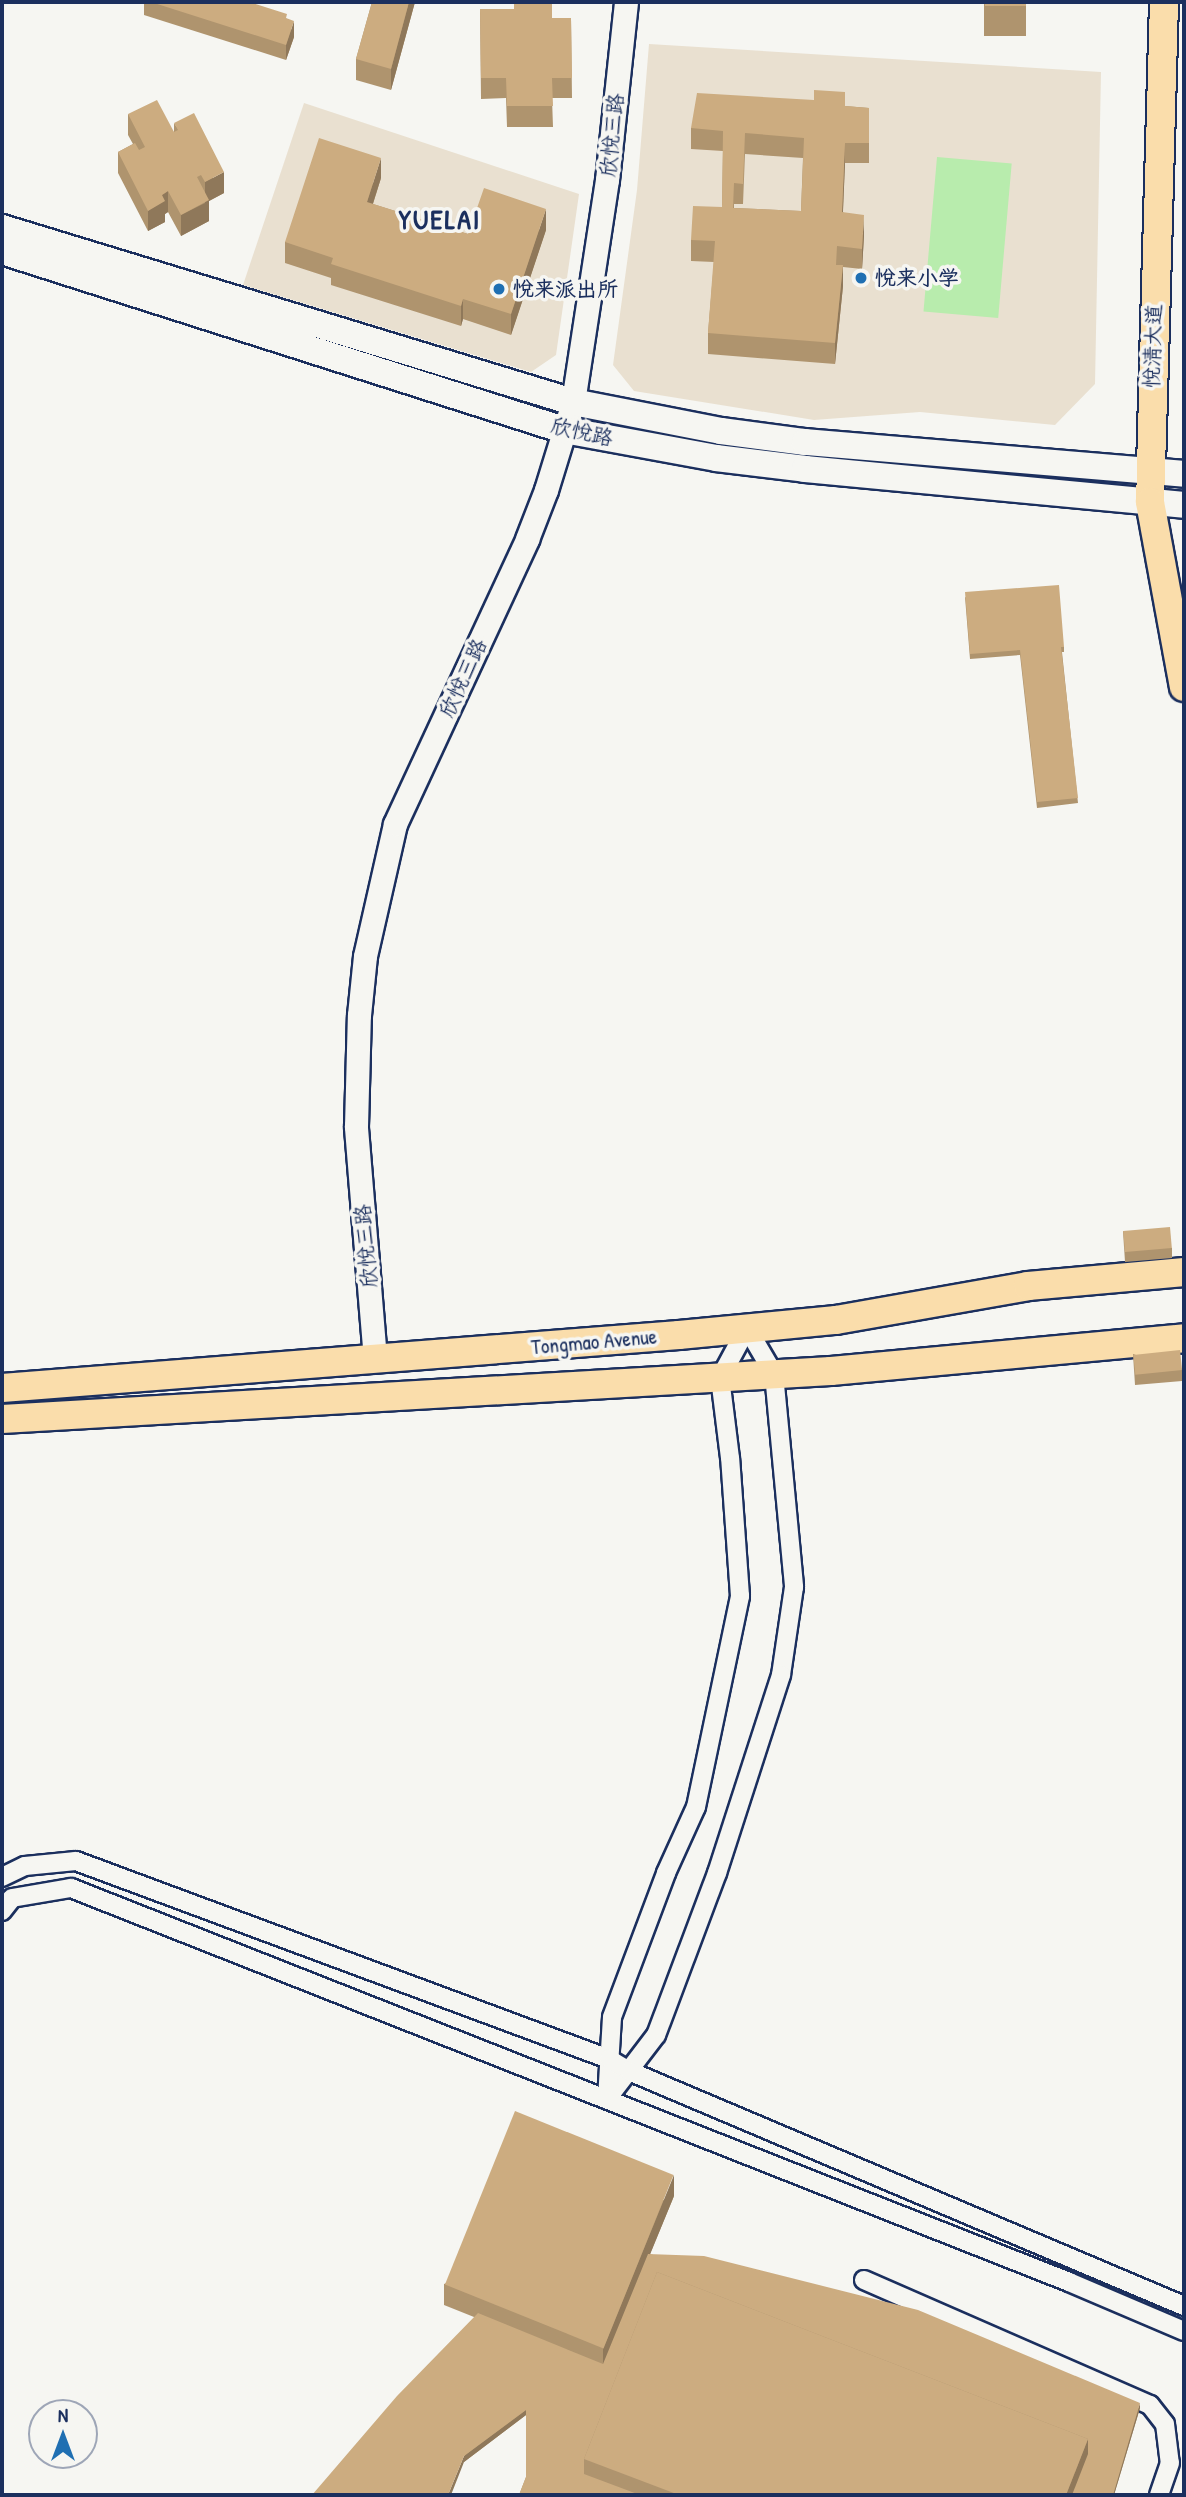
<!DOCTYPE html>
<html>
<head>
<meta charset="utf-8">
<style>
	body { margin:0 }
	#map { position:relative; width:1186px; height:2497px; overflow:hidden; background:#f6f6f2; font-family:"Patrick Hand","LXGW WenKai TC",sans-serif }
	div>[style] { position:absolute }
	.built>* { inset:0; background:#e9e0d0 }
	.green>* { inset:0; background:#b8ecad; transform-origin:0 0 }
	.roads { filter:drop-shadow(2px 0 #1b2f5e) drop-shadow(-2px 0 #1b2f5e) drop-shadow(0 2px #1b2f5e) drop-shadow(0 -2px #1b2f5e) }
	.minor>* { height:18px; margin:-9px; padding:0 9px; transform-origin:9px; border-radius:9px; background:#f6f6f2 }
	.tertiary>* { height:23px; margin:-11.5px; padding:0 11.5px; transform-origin:11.5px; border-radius:11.5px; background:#f6f6f2 }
	.secondary>* { height:26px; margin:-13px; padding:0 13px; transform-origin:13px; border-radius:13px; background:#f6f6f2 }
	.primary>* { height:28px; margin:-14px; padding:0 14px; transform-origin:14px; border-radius:14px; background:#faddab }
	.wall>* { inset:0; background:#af946e; transform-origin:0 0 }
	.shaded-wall>* { inset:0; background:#8f785a }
	.building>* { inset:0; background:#ccac80; transform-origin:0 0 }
	.dots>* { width:19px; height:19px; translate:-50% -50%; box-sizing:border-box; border:4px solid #f6f6f2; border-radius:50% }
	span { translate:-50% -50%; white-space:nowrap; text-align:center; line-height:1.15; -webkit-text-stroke:7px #f6f6f2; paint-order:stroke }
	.street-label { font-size:21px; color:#1b2f5e }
	.poi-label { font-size:21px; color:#1b2f5e; font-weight:700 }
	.left { translate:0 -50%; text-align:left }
	.district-label { font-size:28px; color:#1b2f5e; font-weight:700; letter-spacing:2px }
	.frame { position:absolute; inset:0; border:4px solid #1b2f5e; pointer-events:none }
	.north { position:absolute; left:28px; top:2399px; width:70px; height:70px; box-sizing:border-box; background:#f6f6f2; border:2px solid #9ea6b7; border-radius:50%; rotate:0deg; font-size:19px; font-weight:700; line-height:28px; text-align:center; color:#1b2f5e }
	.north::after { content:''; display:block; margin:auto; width:24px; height:32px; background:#1f6fb2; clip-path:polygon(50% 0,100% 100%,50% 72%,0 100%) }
</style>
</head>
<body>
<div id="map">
	<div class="built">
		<i style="clip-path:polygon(649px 44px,1101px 72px,1095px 384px,1055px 425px,920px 412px,814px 420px,634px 391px,613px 365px,637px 190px)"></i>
		<i style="clip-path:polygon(304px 103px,579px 194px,556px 355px,531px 372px,243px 285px)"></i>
	</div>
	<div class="green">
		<i style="left:937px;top:157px;width:75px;height:155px;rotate:5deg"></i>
	</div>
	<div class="roads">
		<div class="minor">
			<i style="left:747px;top:1328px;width:53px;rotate:59.6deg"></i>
			<i style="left:774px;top:1374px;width:214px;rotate:84.6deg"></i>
			<i style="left:794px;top:1587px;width:89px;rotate:98.4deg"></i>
			<i style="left:781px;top:1675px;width:208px;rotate:107.9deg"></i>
			<i style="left:717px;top:1873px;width:173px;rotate:110.6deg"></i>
			<i style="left:656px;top:2035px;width:81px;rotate:127.4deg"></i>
			<i style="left:607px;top:2099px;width:82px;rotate:-86.5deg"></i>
			<i style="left:612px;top:2017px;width:154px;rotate:-69.4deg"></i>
			<i style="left:666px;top:1873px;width:72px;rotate:-65.6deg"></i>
			<i style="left:696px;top:1807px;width:216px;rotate:-78.2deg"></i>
			<i style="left:740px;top:1596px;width:138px;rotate:-94.1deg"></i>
			<i style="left:730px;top:1458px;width:81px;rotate:-97.1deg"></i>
			<i style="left:720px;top:1378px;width:57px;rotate:-61.6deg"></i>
			<i style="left:2px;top:1877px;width:25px;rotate:-26deg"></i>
			<i style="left:25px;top:1866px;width:51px;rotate:-5.6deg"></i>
			<i style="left:76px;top:1861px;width:569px;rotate:20.38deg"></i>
			<i style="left:609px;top:2059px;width:23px;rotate:31deg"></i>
			<i style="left:629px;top:2071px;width:603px;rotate:22.95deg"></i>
			<i style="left:2px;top:1911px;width:16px;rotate:-52deg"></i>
			<i style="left:12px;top:1898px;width:60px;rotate:-9.6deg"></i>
			<i style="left:71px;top:1888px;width:1073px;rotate:21.54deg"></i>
			<i style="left:1069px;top:2282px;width:125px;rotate:23.1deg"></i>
			<i style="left:864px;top:2280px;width:312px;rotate:23.6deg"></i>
			<i style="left:1150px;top:2405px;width:24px;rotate:52deg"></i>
			<i style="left:1165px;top:2424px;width:39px;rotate:83deg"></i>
			<i style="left:1170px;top:2463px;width:34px;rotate:109deg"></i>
		</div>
		<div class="tertiary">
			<i style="left:375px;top:1359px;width:234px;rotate:-94.7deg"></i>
			<i style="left:356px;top:1126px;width:111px;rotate:-88.5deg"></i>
			<i style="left:359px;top:1015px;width:59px;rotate:-84.2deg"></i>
			<i style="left:365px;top:956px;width:135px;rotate:-77.2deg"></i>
			<i style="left:395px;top:824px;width:314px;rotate:-65.1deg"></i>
			<i style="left:527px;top:539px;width:53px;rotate:-68.8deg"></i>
			<i style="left:546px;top:490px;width:92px;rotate:-72.9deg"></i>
			<i style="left:573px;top:402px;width:225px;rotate:-81.3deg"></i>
			<i style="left:607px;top:180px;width:179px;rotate:-83.9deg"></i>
		</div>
		<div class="secondary">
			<i style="left:2px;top:228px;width:597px;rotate:16.95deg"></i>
			<i style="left:573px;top:402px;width:151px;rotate:11.1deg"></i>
			<i style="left:721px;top:431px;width:85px;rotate:7.5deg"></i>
			<i style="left:805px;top:442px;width:380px;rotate:4.8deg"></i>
			<i style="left:2px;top:251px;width:590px;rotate:17.67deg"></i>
			<i style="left:564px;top:430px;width:155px;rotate:10.4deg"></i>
			<i style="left:716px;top:458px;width:90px;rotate:7deg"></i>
			<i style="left:805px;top:469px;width:381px;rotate:5.4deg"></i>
		</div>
		<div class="primary">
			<i style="left:1164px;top:2px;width:500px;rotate:91.6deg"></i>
			<i style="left:1150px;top:502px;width:188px;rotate:79.6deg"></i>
			<i style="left:2px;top:1388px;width:679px;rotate:-4.48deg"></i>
			<i style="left:679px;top:1335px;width:158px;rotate:-5.5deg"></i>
			<i style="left:836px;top:1320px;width:195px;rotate:-10deg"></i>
			<i style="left:1028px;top:1286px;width:157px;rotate:-5.1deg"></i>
			<i style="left:2px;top:1419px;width:830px;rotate:-3.31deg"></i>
			<i style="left:831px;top:1371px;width:355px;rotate:-5.3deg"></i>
		</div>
	</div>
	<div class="wall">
		<i style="clip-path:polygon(144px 2px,249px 2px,287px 19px,294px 37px,286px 60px,144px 15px)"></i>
		<i style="clip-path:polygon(372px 2px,415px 2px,391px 90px,356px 80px,356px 59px)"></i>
		<i style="left:984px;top:2px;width:42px;height:34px"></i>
		<i style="clip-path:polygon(480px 9px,514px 9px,552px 18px,571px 18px,572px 98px,552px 98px,553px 127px,507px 127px,506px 98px,481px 99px)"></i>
		<i style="clip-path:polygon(evenodd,845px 106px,869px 108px,869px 163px,845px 163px,843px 212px,864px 236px,862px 269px,843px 267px,843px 286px,835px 364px,708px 354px,708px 333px,714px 262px,691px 261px,691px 240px,722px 207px,723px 151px,691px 149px,691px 128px,845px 106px,745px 154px,803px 158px,801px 211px,734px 208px,734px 204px,743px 204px,745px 154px)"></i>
		<i style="clip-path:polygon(128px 114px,174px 132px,174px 123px,224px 193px,209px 201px,209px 221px,181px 236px,168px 212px,165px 214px,165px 222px,148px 231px,118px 173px,118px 152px,133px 144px,128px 135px)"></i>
		<i style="clip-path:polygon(381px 178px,373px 204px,468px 234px,546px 230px,511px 335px,463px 319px,461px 326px,331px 285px,331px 278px,285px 263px,285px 242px)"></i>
		<i style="clip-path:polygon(965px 597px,1064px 647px,1064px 652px,1062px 652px,1078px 803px,1037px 808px,1020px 655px,970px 659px)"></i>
		<i style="clip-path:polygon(1123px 1231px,1172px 1248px,1172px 1258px,1125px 1262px)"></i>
		<i style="clip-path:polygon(1133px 1354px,1182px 1370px,1182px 1381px,1135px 1385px)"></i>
		<i style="clip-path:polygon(674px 2196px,650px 2254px,1140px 2408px,1114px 2495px,519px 2495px,526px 2477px,526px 2415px,464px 2462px,474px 2317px,444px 2305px,444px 2284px)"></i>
	</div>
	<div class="shaded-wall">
		<i style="clip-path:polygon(409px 2px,415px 2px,391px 90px,391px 69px)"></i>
		<i style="clip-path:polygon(294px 21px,294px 37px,286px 60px,286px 45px)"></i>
		<i style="clip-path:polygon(845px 143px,845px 163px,842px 232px,842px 212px)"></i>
		<i style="clip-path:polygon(381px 158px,381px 178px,367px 222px,367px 202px)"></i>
		<i style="clip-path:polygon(224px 172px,224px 193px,209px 201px,209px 221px,181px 236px,181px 215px,205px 203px,205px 182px)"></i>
		<i style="clip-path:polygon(168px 191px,168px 212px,165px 214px,165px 222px,148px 231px,148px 211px,162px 195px)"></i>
		<i style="clip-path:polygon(546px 209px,546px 230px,511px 335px,511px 314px)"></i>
		<i style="clip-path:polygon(864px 215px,864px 236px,862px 269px,862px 249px)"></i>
		<i style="clip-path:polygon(843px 265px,843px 286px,835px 364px,835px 343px)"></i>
		<i style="clip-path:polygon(463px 299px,463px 319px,461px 326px,461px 306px)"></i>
		<i style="clip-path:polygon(674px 2175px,674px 2196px,603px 2369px,603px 2349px)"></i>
		<i style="clip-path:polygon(1140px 2403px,1140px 2408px,1114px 2495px,1113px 2495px)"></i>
		<i style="clip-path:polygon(526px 2410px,526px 2415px,464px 2462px,451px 2495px,448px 2495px,464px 2456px)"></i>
		<i style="clip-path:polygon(1088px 2439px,1088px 2459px,1074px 2495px,1066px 2495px)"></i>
	</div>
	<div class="building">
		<i style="clip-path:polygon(151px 2px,249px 2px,287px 14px,286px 18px,294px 21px,286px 45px)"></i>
		<i style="clip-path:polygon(372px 2px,409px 2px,391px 69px,356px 59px)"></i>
		<i style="clip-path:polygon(514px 2px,552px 2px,552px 18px,571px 18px,572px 78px,552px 78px,553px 106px,507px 106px,506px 78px,481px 78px,480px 9px,514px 9px)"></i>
		<i style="left:985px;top:2px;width:41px;height:4px"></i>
		<i style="clip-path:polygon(evenodd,814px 90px,845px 92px,845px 106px,869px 108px,869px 143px,845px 143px,842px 212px,864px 215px,862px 249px,837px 246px,836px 265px,843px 265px,835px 343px,708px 333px,715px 241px,691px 240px,693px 206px,722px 207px,723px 131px,691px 128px,697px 93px,814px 100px,814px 90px,745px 133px,804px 138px,801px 211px,733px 208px,734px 183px,743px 184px,745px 133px)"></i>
		<i style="clip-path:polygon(157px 100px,174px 132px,178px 130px,174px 123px,194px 113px,224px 172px,205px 182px,201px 175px,197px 177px,209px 200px,181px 215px,168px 191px,162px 195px,165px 201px,148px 211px,118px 152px,135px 143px,139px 150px,145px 147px,128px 114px)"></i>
		<i style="clip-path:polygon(319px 138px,381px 158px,367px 202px,468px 234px,484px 188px,546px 209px,511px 314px,463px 299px,461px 306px,331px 264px,333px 258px,285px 242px)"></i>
		<i style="clip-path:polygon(1059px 585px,1064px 647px,1061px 647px,1078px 798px,1037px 802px,1020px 650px,970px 654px,965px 592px)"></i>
		<i style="left:1170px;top:1227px;width:21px;height:47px;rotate:85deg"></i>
		<i style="left:1180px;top:1350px;width:20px;height:47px;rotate:84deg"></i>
		<i style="left:515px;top:2111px;width:171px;height:187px;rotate:22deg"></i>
		<i style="clip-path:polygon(648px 2254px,704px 2256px,918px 2310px,1140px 2403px,1113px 2495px,1072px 2495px,1088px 2454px,1088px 2439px,657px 2272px,584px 2459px,584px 2474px,640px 2495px,519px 2495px,526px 2477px,526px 2410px,464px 2456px,448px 2495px,312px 2495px,397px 2396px,478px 2313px,603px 2364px)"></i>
		<i style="clip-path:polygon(657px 2272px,1088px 2439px,1066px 2495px,679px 2495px,584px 2459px)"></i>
	</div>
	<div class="dots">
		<i style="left:861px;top:278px;background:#1f6fb2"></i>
		<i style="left:499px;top:289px;background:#1f6fb2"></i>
	</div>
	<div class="street-label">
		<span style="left:612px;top:135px;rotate:-84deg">欣悦三路</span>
		<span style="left:1153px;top:346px;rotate:-88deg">悦清大道</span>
		<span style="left:582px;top:432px;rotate:13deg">欣悦路</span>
		<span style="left:463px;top:678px;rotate:-65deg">欣悦三路</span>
		<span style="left:366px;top:1246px;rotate:-95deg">欣悦三路</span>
		<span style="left:594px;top:1342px;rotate:-5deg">Tongmao Avenue</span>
	</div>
	<div class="poi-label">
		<span class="left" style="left:875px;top:278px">悦来小学</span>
		<span class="left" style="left:513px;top:289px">悦来派出所</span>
	</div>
	<div class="district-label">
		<span style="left:440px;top:219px">YUELAI</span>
	</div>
	<div class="frame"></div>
	<div class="north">N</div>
</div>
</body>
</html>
